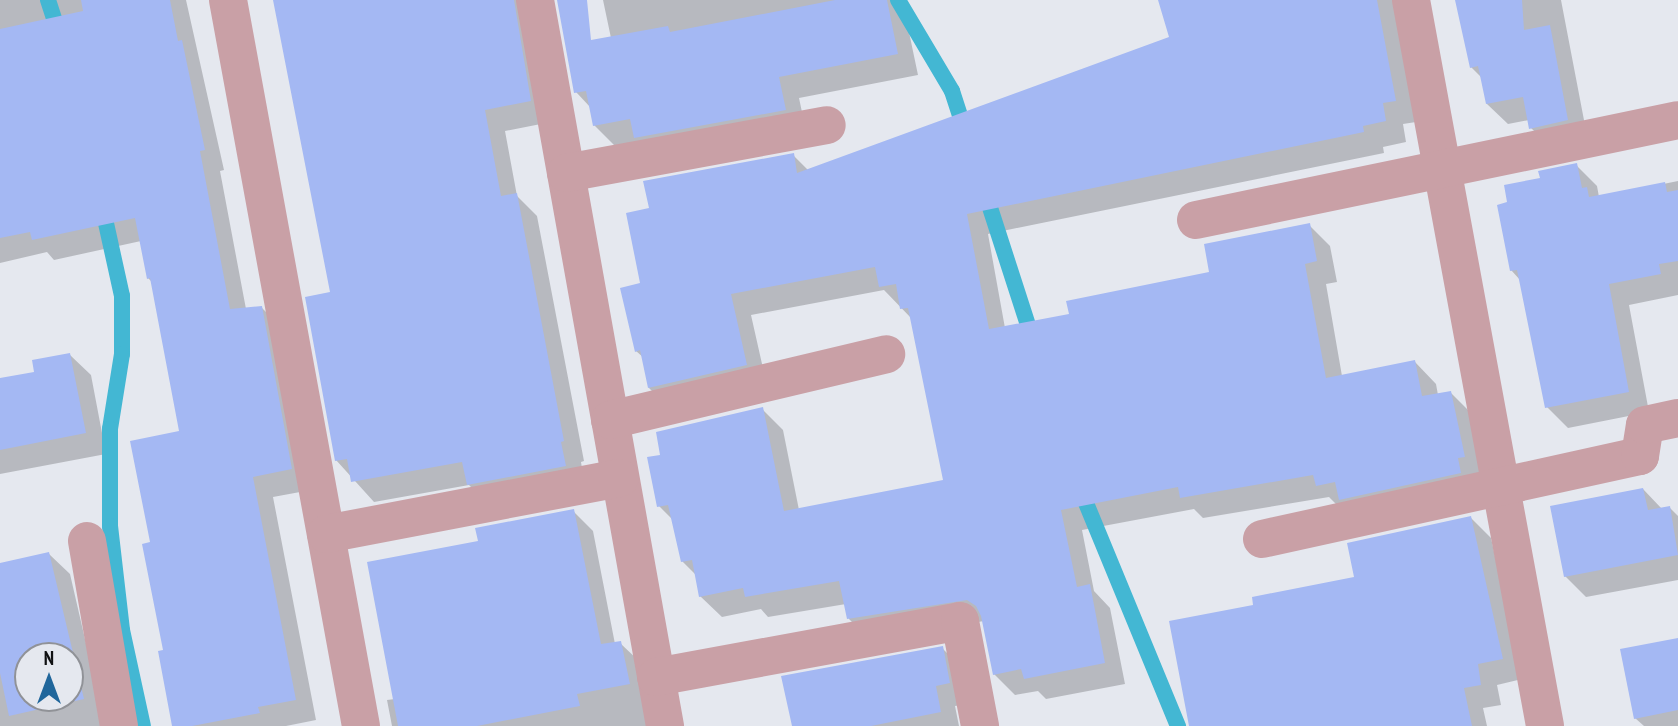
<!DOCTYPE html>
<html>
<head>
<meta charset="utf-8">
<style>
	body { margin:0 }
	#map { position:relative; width:1678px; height:726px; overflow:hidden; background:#e5e8ef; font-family:"PT Sans Narrow",sans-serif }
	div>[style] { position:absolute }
	.shadow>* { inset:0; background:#0003 }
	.stream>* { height:16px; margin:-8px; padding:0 8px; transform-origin:8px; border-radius:8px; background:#43b7d3 }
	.building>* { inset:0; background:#a4b8f3 }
	.minor>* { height:38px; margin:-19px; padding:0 19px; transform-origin:19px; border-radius:19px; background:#c9a0a6 }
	span { translate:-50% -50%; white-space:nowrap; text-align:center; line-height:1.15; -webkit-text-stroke:7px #e5e8ef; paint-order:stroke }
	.north { position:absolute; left:14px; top:642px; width:70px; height:70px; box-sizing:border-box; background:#e5e8ef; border:2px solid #909297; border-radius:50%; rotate:0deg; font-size:19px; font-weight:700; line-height:28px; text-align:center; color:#101113 }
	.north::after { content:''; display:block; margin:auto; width:24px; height:32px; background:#20669b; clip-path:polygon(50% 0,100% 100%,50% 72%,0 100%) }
</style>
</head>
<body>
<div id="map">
	<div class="shadow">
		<i style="clip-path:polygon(0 0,186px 0,224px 170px,220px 171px,246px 309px,261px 307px,282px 328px,311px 490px,273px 497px,316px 720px,286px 726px,174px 726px,152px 544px,181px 433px,153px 283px,148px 278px,141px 241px,54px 260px,47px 252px,0 263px)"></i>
		<i style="clip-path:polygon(275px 0,524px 0,551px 122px,505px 131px,517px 196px,537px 216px,584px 461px,581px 462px,585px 487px,489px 505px,469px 485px,374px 502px,336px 460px,332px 293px)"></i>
		<i style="clip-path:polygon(603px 0,892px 0,905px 13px,918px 75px,799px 98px,806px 131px,615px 146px,594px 125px,591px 108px,576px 92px,611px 38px)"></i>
		<i style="clip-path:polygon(1160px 0,1394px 0,1416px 122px,1403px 124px,1406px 142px,1383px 147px,1384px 153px,988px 234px,1005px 328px,1071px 315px,1211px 274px,1309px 225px,1330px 246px,1337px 282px,1326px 284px,1342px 376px,1415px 362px,1436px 384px,1438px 395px,1451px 393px,1472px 414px,1485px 478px,1338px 506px,1329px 497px,1203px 518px,1194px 509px,1082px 530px,1094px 591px,1110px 608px,1125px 684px,1046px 699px,1038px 691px,1015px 695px,994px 674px,984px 621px,870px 640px,849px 619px,846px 604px,768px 617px,761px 609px,722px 617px,700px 596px,696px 575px,682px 561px,673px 520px,659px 506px,662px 456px,762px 409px,783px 430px,799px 510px,945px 482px,912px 319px,884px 290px,751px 315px,767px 386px,670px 409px,649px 388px,644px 358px,636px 351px,651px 210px,793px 155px,808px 170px,1171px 38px)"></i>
		<i style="clip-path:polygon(1466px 0,1561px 0,1588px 141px,1552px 148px,1531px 128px,1529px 120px,1508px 124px,1487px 104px,1482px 78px,1471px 67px)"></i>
		<i style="clip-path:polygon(1576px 165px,1597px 186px,1599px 197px,1678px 181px,1678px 295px,1629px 305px,1649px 412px,1568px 428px,1547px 407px,1521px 281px,1511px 270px,1509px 203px,1542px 179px)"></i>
		<i style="clip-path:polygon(70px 355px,91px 375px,106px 454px,0 474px,0 380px,36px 373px)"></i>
		<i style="clip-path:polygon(1643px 489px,1662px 509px,1670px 508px,1678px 516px,1678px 580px,1586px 597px,1565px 576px)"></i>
		<i style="clip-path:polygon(573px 511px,593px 531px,615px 644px,620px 643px,640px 662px,652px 726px,392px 726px,387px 700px,395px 699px,480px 542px)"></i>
		<i style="clip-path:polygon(1470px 517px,1491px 538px,1522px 679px,1497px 685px,1501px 705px,1483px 708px,1487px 726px,1200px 726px,1256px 606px,1356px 579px)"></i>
		<i style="clip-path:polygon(evenodd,49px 554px,70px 574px,105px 726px,0 726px,0 564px,49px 554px,28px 656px,70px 656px,70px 698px,28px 698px,28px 656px)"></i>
		<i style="clip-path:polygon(1678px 640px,1678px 726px,1644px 726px,1635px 718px)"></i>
		<i style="clip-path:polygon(942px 648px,963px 669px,969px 704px,955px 706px,959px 726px,793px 726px)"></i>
	</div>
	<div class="stream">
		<i style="left:48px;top:0;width:40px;rotate:72deg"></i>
		<i style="left:898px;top:0;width:106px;rotate:59.3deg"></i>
		<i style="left:952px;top:91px;width:45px;rotate:72deg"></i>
		<i style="left:984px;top:189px;width:160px;rotate:72.1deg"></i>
		<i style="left:102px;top:205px;width:93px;rotate:77.6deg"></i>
		<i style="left:122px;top:296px;width:58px;rotate:90deg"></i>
		<i style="left:122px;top:354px;width:76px;rotate:99.1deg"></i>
		<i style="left:110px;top:429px;width:97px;rotate:90deg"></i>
		<i style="left:110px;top:526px;width:105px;rotate:83.4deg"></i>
		<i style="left:122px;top:630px;width:98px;rotate:77.7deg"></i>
		<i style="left:1079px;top:486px;width:260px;rotate:67.6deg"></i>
	</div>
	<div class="building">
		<i style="clip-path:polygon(81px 0,170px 0,178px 41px,182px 40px,205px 150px,200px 151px,230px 309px,262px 306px,292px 469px,253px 477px,296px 700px,258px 707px,260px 713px,192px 726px,172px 726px,158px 651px,163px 650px,142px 544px,150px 542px,130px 441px,179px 431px,150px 278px,147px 279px,135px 218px,32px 240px,30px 232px,0 238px,0 29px,83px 11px)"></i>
		<i style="clip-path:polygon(273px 0,514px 0,531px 101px,485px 110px,501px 196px,517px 193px,564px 441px,561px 442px,566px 466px,467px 485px,462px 462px,351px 482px,347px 459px,335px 461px,305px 297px,330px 292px)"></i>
		<i style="clip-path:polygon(557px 0,587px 0,591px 40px,668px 26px,670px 32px,835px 0,887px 0,898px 54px,779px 77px,786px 110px,634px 138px,630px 119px,593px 126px,586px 91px,574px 93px)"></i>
		<i style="clip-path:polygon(1158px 0,1377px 0,1396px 101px,1383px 103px,1386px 121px,1363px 126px,1364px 132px,967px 214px,989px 329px,1069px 314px,1066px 301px,1209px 272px,1204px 244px,1310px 223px,1317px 261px,1305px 264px,1326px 378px,1415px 360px,1422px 396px,1451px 391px,1465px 457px,1458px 458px,1461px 473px,1339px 500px,1335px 482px,1316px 486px,1313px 475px,1180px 498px,1178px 487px,1061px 510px,1077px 587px,1090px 584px,1105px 663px,1024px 679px,1021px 669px,993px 675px,981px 616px,976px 606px,967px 600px,847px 619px,839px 581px,745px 597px,743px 588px,699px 597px,692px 560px,681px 562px,668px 505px,657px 507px,647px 457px,660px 455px,656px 432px,763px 407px,784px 511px,943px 480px,908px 308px,900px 309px,896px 284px,879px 287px,875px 267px,731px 294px,747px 365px,648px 388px,640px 350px,635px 352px,620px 288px,640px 283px,626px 213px,649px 208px,643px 181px,794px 153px,797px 173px,1169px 37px)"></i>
		<i style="clip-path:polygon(1455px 0,1522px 0,1524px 30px,1550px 25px,1568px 120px,1529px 129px,1523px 97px,1486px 104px,1478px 66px,1470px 68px)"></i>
		<i style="clip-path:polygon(1577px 163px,1582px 188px,1587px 187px,1589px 197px,1665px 182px,1667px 192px,1678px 190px,1678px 261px,1659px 264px,1661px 274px,1609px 284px,1629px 392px,1545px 408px,1517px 270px,1510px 271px,1497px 205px,1507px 202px,1504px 185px,1540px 178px,1538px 171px)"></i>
		<i style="clip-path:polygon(70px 353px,86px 433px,0 450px,0 378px,34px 372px,32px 360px)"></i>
		<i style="clip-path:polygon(1643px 488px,1648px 510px,1670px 506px,1678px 555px,1564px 577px,1550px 506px)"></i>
		<i style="clip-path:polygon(574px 509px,601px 644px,621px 641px,630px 684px,577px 694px,580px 706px,477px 726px,398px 726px,367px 562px,478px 541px,475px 528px)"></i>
		<i style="clip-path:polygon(1471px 516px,1503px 659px,1478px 664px,1481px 685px,1464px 688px,1472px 726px,1189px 726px,1169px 621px,1253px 605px,1252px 597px,1354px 577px,1347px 543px)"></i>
		<i style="clip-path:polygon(evenodd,49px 552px,84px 699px,9px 716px,0 673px,0 563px,49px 552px,28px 656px,70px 656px,70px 698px,28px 698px,28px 656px)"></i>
		<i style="clip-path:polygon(1678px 638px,1678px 710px,1634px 719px,1620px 649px)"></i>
		<i style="clip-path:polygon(943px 646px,950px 683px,936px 686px,941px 712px,871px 726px,792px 726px,781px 676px)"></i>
	</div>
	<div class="minor">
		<i style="left:228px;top:0;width:738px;rotate:79.62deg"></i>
		<i style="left:535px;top:0;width:738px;rotate:79.85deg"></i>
		<i style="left:1411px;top:0;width:738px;rotate:79.54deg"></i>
		<i style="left:566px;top:173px;width:265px;rotate:-10.4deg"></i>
		<i style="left:1196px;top:220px;width:492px;rotate:-11.7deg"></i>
		<i style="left:610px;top:420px;width:284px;rotate:-13.4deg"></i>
		<i style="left:326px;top:534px;width:299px;rotate:-10.8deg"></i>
		<i style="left:1262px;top:539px;width:387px;rotate:-12.4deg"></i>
		<i style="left:1640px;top:456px;width:31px;rotate:-81deg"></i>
		<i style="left:1645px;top:425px;width:34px;rotate:-12deg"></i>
		<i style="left:87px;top:541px;width:188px;rotate:80.2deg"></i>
		<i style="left:656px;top:677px;width:309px;rotate:-10.4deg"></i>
		<i style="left:960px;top:621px;width:107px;rotate:79.2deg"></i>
	</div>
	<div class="north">N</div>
</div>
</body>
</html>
